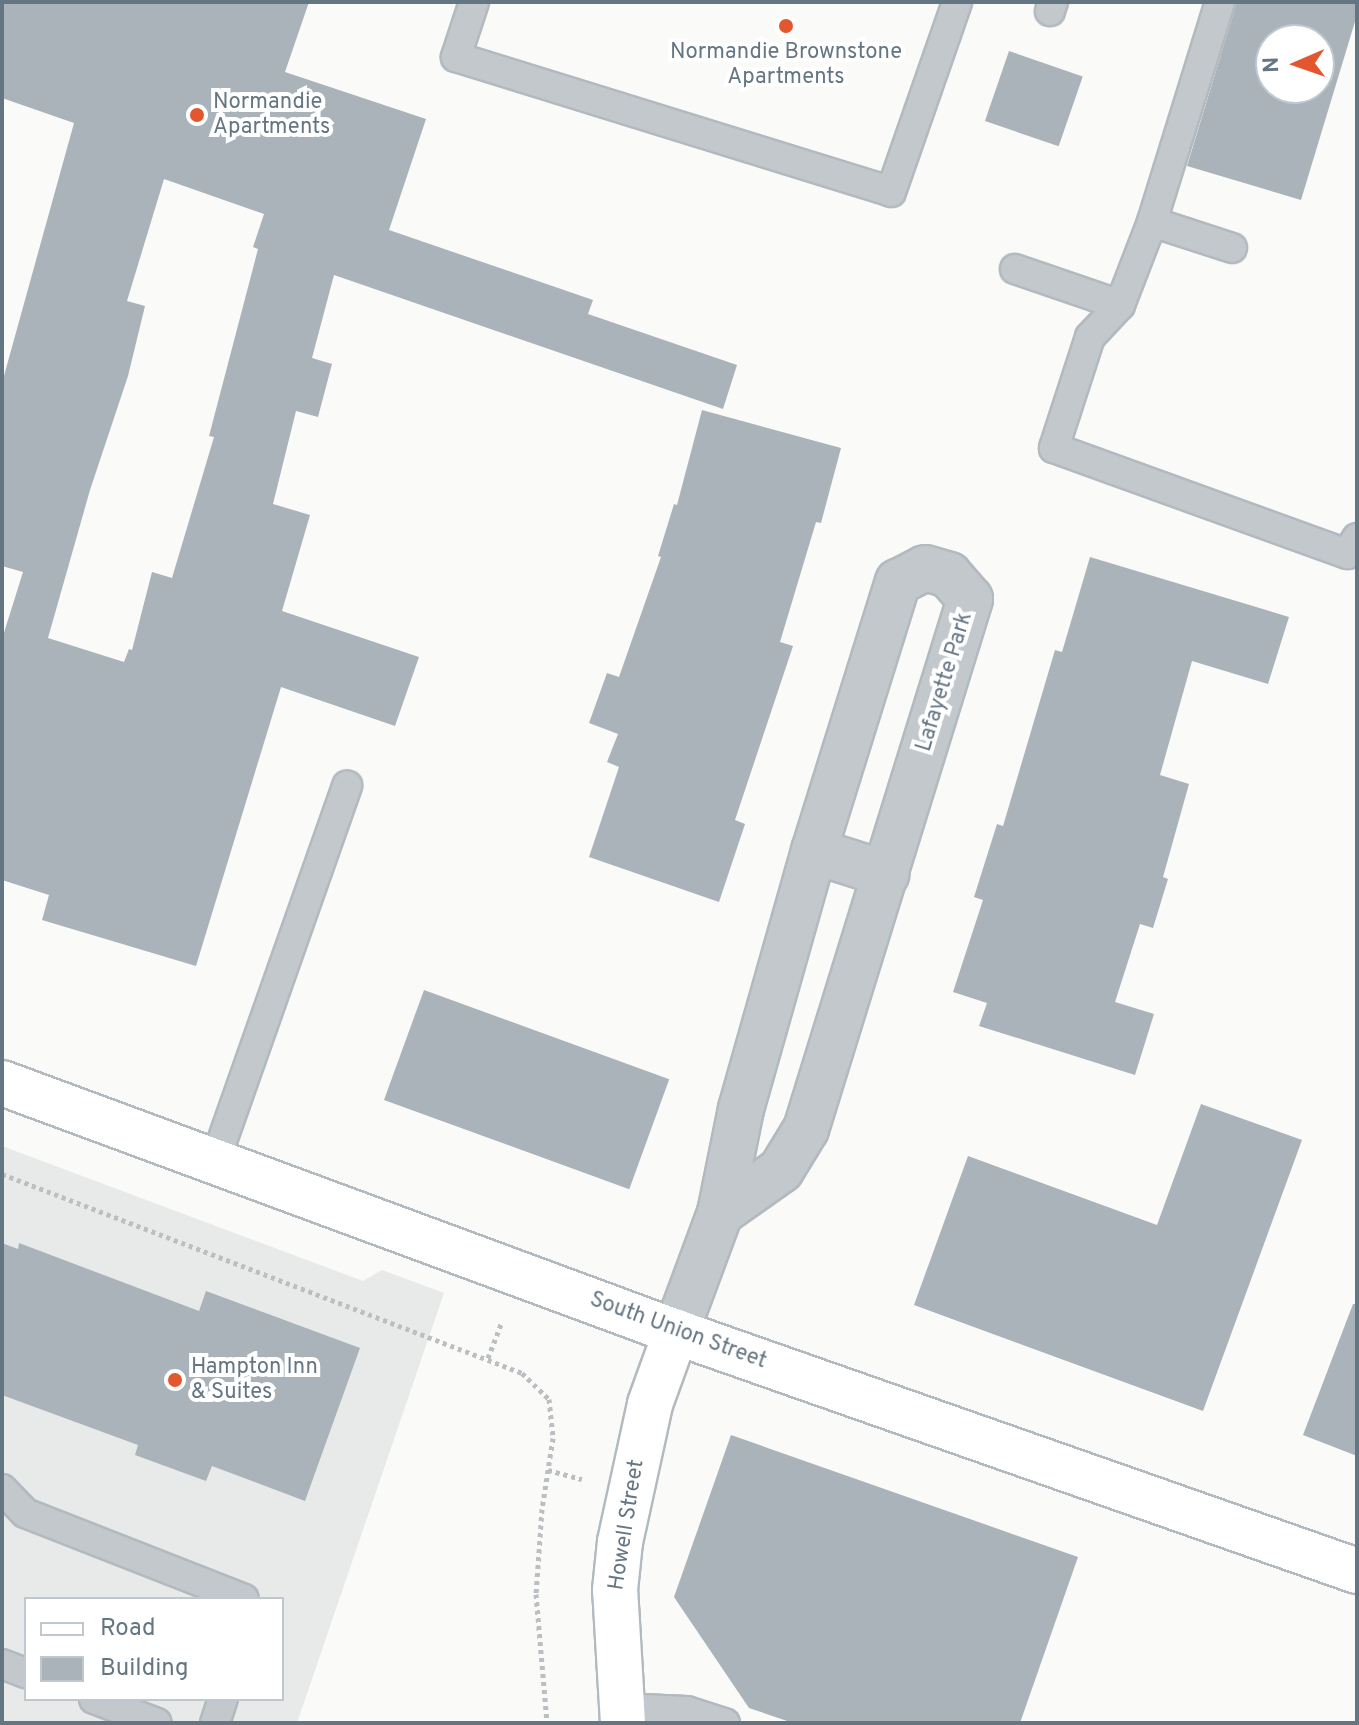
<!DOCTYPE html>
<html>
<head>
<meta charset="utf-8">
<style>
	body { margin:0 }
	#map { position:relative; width:1359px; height:1725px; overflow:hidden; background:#fafaf8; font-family:Overpass,sans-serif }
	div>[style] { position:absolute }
	.built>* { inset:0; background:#e8e9e9 }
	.building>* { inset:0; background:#aab3b9; transform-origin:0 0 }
	.path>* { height:5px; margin-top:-2.5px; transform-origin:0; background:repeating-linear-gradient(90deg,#bbbfc2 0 4px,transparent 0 8px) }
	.roads { filter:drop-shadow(2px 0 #b3babf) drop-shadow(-2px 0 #b3babf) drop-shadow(0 2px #b3babf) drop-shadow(0 -2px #b3babf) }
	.lane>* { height:28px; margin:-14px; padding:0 14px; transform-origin:14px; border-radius:14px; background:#c3c8cc }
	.street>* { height:44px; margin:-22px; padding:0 22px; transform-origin:22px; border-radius:22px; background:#c3c8cc }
	.secondary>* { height:44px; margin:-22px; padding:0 22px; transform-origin:22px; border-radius:22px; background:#fff }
	.dots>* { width:22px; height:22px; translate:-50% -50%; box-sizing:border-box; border:4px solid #fff; border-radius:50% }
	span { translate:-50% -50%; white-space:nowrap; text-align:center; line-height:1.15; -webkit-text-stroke:8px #fff; paint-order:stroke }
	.poi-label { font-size:22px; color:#657683 }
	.left { translate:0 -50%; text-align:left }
	.street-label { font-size:22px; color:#657683 }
	.frame { position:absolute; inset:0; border:4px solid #657683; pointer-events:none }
	.legend { position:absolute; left:24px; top:1597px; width:260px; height:104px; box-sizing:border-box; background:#fff; border:2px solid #c1c8cd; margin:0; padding:10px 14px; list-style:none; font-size:24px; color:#657683 }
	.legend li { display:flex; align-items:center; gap:16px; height:40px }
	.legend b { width:40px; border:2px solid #c1c8cd }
	.north { position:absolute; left:1255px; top:24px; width:80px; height:80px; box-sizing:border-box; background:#fff; border:2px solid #c1c8cd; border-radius:50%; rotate:268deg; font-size:22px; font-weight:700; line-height:32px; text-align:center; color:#657683 }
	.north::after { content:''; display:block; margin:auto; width:28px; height:36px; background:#e4572e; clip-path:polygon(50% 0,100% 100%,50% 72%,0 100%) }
</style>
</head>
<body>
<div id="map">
	<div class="built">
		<i style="clip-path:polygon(evenodd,2px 1146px,363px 1281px,382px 1270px,444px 1293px,297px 1723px,2px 1723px,2px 1146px,26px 1599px,282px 1599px,282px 1699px,26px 1699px,26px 1599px)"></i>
	</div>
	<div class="building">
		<i style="clip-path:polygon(evenodd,2px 2px,309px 2px,285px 72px,426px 119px,389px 230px,593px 300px,588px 314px,737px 365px,723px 409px,334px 275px,312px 358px,332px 364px,318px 417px,296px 411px,273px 504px,310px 515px,282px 611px,419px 657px,395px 726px,281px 687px,196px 966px,42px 920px,49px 895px,2px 880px,2px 639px,23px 572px,2px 566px,2px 383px,74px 123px,2px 98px,2px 2px,164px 179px,264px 214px,253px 247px,258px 249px,209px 436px,214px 437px,172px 578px,152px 572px,132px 650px,129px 649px,124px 662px,48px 638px,90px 490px,128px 376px,145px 306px,127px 301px,164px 179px)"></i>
		<i style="clip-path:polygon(evenodd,1237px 2px,1357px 2px,1357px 15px,1301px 200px,1187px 166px,1237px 2px,1271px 40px,1319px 40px,1319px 88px,1271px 88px,1271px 40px)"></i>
		<i style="left:1009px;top:51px;width:78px;height:74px;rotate:19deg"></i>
		<i style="clip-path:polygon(702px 410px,841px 448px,821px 523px,816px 522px,780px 642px,793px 646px,735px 820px,745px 824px,719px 902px,589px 857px,619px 767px,607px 762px,618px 734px,589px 723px,607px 673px,619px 677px,661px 557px,658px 556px,674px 504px,677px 505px)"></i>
		<i style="clip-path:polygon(1090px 557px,1289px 617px,1268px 684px,1192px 661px,1160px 775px,1189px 784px,1163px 877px,1168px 879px,1153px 928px,1140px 924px,1115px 1002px,1154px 1014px,1135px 1075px,979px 1026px,987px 1003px,953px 992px,983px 900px,974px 897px,997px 824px,1003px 826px,1055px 650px,1062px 652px)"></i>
		<i style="left:424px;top:990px;width:261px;height:117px;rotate:20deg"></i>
		<i style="clip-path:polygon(1201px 1104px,1302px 1140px,1203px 1411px,914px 1305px,968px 1156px,1157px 1225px)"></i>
		<i style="clip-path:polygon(2px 1243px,18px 1249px,19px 1243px,199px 1311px,206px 1291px,360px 1348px,305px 1501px,212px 1466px,206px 1481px,135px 1455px,138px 1445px,2px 1395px)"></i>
		<i style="clip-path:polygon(1353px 1304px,1357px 1304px,1357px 1456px,1303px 1435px)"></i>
		<i style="clip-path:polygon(731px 1435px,1078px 1557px,1020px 1723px,793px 1723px,749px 1708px,674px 1597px)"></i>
	</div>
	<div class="path">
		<i style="left:2px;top:1174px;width:557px;rotate:20.94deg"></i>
		<i style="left:522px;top:1373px;width:37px;rotate:44deg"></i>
		<i style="left:549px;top:1399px;width:39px;rotate:84deg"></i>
		<i style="left:553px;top:1438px;width:72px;rotate:98.8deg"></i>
		<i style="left:542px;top:1509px;width:85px;rotate:94deg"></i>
		<i style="left:536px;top:1594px;width:129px;rotate:85.1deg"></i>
		<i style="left:488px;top:1358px;width:39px;rotate:-69deg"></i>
		<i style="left:548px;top:1470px;width:35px;rotate:15deg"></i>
	</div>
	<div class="roads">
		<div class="lane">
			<i style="left:474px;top:2px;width:58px;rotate:108.1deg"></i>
			<i style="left:456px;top:57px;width:455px;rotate:17.2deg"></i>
			<i style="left:891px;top:192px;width:201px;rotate:-70.8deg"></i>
			<i style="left:1220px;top:2px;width:230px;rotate:107.2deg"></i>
			<i style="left:1152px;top:222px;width:89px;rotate:111.1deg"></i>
			<i style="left:1120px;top:305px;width:44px;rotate:133.2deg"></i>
			<i style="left:1090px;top:337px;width:117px;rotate:108deg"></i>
			<i style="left:1054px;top:448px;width:312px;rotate:19.9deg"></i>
			<i style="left:1347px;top:554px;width:19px;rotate:-58deg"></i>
			<i style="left:1050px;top:11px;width:9px;rotate:-72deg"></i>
			<i style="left:1152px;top:222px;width:84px;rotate:18deg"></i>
			<i style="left:1015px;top:269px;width:111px;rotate:18.9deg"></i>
			<i style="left:215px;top:1161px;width:398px;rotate:-70.6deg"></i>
			<i style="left:2px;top:1489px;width:33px;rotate:46deg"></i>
			<i style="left:25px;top:1513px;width:235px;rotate:21.4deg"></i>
			<i style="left:2px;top:1664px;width:26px;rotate:21deg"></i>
			<i style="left:94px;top:1699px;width:67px;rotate:20.9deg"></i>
			<i style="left:621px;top:1708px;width:66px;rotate:2.6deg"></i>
			<i style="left:687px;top:1711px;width:40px;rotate:18deg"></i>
			<i style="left:215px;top:1723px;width:25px;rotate:-72deg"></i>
		</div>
		<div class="street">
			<i style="left:814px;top:851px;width:76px;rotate:17.7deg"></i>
			<i style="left:676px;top:1332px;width:127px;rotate:-69.7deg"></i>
			<i style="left:720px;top:1213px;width:106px;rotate:-78.6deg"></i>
			<i style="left:741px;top:1109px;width:268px;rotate:-74.2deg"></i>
			<i style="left:814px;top:851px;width:282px;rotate:-72.7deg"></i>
			<i style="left:898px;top:582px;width:30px;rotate:-27deg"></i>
			<i style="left:925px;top:568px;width:25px;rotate:16deg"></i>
			<i style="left:949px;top:575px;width:32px;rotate:49deg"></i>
			<i style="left:970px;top:599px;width:555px;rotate:107.19deg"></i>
			<i style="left:806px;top:1129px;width:48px;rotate:121.4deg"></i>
			<i style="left:781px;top:1170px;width:75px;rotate:144.8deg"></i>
		</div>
		<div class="secondary">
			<i style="left:2px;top:1083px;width:719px;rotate:20.28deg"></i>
			<i style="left:676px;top:1332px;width:722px;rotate:19.34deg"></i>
			<i style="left:623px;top:1723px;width:133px;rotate:-93.4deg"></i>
			<i style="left:615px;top:1590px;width:48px;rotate:-84.1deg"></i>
			<i style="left:620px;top:1542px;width:141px;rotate:-77.7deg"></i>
			<i style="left:650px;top:1404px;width:77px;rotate:-70.1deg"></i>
		</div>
	</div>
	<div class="dots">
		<i style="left:786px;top:26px;background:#e4572e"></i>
		<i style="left:197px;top:115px;background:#e4572e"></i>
		<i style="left:175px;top:1380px;background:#e4572e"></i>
	</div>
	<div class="poi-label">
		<span style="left:786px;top:65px">Normandie Brownstone<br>Apartments</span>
		<span class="left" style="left:213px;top:115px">Normandie<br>Apartments</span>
		<span class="left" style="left:191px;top:1380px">Hampton Inn<br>&amp; Suites</span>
	</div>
	<div class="street-label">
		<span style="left:945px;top:682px;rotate:-73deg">Lafayette Park</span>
		<span style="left:678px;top:1331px;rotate:20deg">South Union Street</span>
		<span style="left:627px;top:1525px;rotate:-81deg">Howell Street</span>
	</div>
	<div class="frame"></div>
	<ul class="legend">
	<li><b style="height:10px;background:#fff"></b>Road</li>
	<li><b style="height:22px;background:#aab3b9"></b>Building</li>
	</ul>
	<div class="north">N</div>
</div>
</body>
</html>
